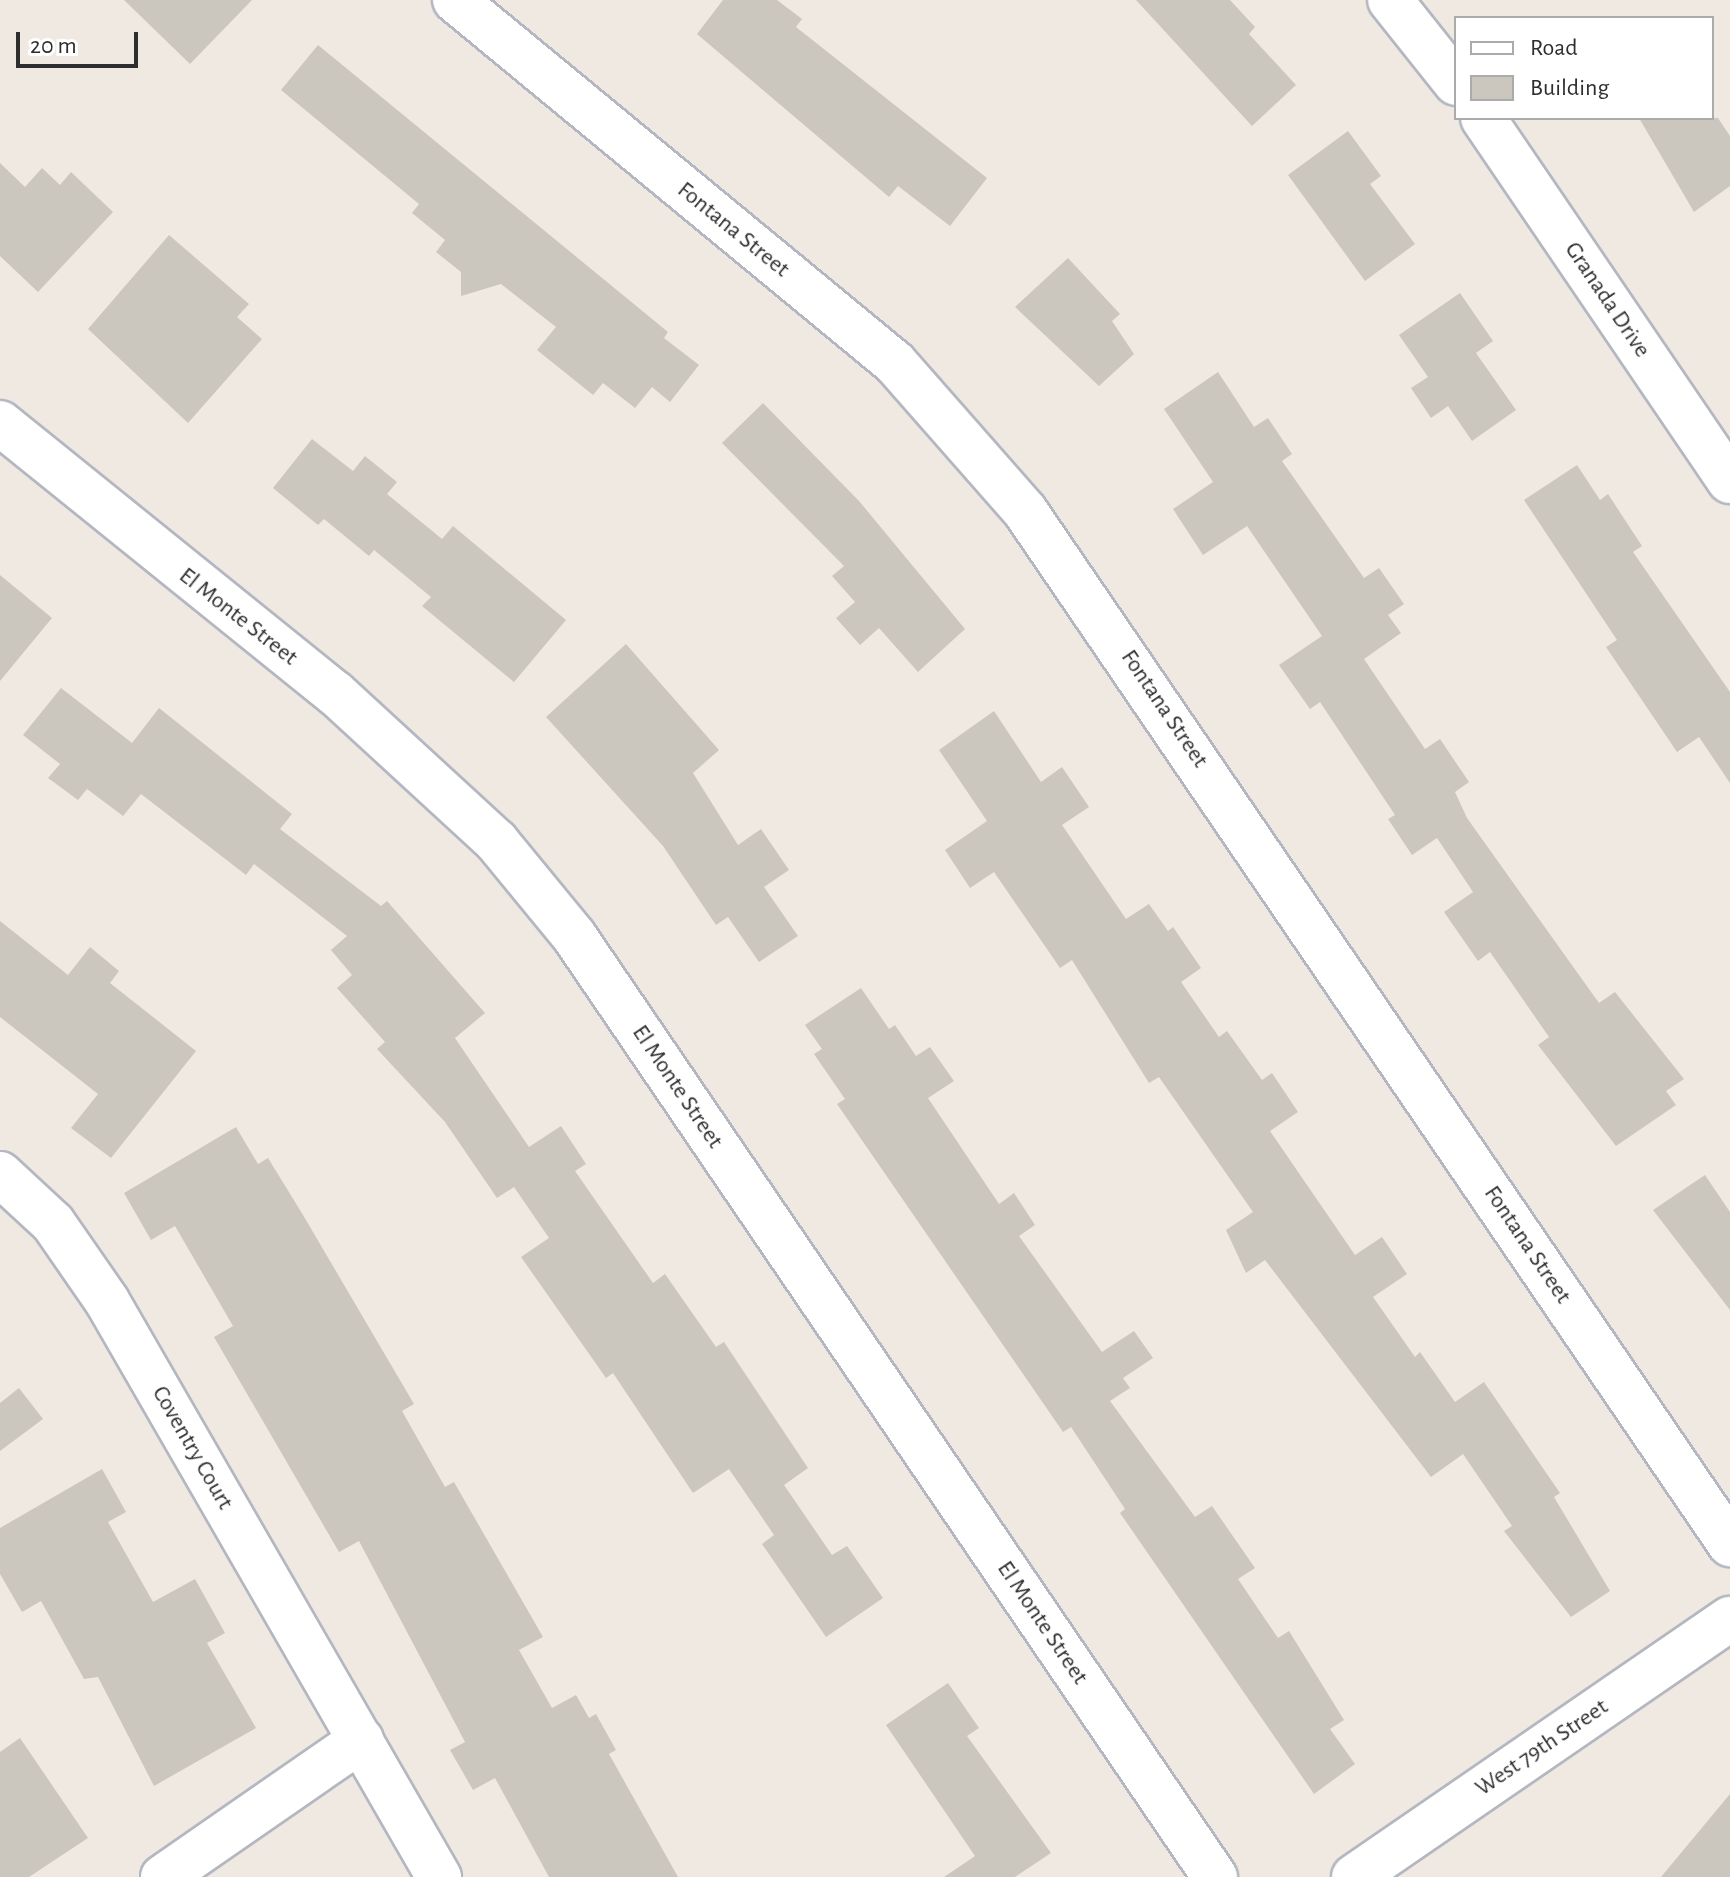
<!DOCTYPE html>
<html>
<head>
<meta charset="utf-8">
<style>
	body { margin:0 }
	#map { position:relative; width:1730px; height:1877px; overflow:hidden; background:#efe9e1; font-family:"Alegreya Sans",sans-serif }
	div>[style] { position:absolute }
	.building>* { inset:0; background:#cbc7bf }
	.roads { filter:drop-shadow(2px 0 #b4b7c1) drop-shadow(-2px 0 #b4b7c1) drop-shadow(0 2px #b4b7c1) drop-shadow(0 -2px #b4b7c1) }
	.street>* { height:44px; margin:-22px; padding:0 22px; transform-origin:22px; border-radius:22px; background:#fff }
	.secondary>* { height:44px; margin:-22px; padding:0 22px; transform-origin:22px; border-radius:22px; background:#fff }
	span { translate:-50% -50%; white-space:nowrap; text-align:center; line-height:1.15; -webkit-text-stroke:8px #fff; paint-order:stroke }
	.street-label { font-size:24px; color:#2e2e2e }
	.legend { position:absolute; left:1454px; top:16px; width:260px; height:104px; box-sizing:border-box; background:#fff; border:2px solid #ababab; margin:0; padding:10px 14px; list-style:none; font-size:24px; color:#2e2e2e }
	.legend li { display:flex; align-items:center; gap:16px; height:40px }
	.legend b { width:40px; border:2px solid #ababab }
	.scale { position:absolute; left:16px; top:32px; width:122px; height:36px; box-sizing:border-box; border:4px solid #2e2e2e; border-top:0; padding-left:10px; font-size:24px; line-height:28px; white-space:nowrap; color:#2e2e2e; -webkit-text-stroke:6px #fff; paint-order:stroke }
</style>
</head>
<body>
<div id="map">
	<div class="building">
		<i style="clip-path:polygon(124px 0,252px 0,190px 64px)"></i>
		<i style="clip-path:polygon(723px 0,777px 0,802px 19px,796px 27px,987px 178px,950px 226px,898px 186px,889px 197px,697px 34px)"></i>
		<i style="clip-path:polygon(1136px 0,1230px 0,1255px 27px,1249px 34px,1296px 85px,1252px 126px)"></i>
		<i style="clip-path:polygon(318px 45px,668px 332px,664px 338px,699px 365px,670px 402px,652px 387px,635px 408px,603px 383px,593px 395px,537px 350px,556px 327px,501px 284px,461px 296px,461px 272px,436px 252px,445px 240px,412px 213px,419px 204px,281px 90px)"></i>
		<i style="clip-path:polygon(1639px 118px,1718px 118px,1730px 136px,1730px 186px,1694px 212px)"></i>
		<i style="clip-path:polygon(1348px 131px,1381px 176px,1370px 184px,1415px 244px,1365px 281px,1288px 175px)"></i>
		<i style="clip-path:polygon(0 163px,25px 187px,42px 168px,60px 185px,71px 172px,113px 212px,38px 292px,0 256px)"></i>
		<i style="clip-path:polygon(169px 235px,249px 304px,237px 317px,262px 339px,188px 423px,88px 329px)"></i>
		<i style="clip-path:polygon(1068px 258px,1120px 314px,1112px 321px,1134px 354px,1099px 386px,1015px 307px)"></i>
		<i style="clip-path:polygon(1460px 293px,1493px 341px,1476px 353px,1516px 410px,1472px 441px,1448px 406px,1431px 418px,1411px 388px,1428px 377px,1399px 335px)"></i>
		<i style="clip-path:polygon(1218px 372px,1254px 427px,1268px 418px,1292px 454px,1282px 461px,1364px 578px,1379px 568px,1404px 604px,1388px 615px,1401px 633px,1364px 659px,1425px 749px,1440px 739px,1469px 782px,1455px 792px,1467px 818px,1599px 1003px,1615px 992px,1684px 1079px,1666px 1091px,1676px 1105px,1616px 1146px,1538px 1045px,1549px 1037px,1490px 952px,1478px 961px,1444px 912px,1473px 892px,1437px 838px,1412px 855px,1388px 819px,1395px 815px,1320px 702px,1310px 709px,1279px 665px,1322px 636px,1247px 526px,1203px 555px,1173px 509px,1213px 482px,1164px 409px)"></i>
		<i style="clip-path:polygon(763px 403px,859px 501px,965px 629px,918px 672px,879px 628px,860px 645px,836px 618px,855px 602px,832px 576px,844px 566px,722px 443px)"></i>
		<i style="clip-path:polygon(312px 439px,353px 471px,365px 456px,397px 482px,387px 494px,442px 539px,453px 526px,566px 620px,514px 682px,422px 606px,431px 597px,374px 550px,369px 556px,324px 519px,318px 525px,273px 488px)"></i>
		<i style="clip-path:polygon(1577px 465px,1600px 500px,1608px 494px,1642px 546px,1633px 552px,1730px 692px,1730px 783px,1699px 737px,1677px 752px,1606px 647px,1617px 640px,1524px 500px)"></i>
		<i style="clip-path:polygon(0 575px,52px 618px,0 681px)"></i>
		<i style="clip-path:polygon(626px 644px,719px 750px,693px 773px,738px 845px,761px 829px,789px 870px,764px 887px,798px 936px,759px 962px,728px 917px,716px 925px,663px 846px,546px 717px)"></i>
		<i style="clip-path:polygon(61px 688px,132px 743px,159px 708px,292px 814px,280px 829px,381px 906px,387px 901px,485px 1013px,455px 1038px,529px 1147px,561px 1126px,586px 1164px,575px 1171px,653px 1283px,665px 1274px,716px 1347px,724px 1342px,808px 1468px,784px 1485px,832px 1555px,847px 1546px,883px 1598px,826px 1637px,762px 1544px,774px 1535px,729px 1469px,693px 1493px,613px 1373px,606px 1378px,521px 1257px,549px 1238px,514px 1187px,497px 1198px,445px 1122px,377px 1049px,385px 1042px,337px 988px,352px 975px,331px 950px,347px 936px,254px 864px,246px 875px,141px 794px,123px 816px,87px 789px,78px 800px,48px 778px,60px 764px,23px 735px)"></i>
		<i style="clip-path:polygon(994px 711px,1041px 782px,1062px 767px,1089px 807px,1062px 825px,1126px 919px,1149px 904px,1168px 931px,1173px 927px,1201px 968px,1181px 982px,1219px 1037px,1227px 1031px,1262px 1080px,1272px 1073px,1298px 1112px,1270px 1131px,1355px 1255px,1382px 1237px,1407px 1274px,1373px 1297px,1415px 1357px,1420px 1352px,1455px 1402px,1484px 1382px,1560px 1493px,1554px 1497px,1610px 1591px,1571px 1617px,1504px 1531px,1512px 1526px,1463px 1454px,1431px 1477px,1265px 1260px,1246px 1273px,1226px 1230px,1253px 1212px,1159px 1077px,1149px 1083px,1072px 960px,1060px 968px,994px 872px,970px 888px,945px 850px,987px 821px,939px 750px)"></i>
		<i style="clip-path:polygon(0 921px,68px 975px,90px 947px,119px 971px,110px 983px,196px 1051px,111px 1158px,71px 1128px,98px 1094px,0 1017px)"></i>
		<i style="clip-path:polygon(861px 988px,889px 1029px,895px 1025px,916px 1056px,930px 1047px,954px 1081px,928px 1098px,999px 1204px,1014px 1193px,1035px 1225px,1019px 1236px,1102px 1352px,1134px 1331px,1153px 1358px,1123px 1378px,1130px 1388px,1110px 1401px,1195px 1517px,1212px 1506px,1255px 1568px,1238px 1579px,1278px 1638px,1289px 1631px,1344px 1720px,1330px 1729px,1355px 1764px,1314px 1794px,1120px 1513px,1125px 1509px,1071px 1427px,1063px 1432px,837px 1104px,845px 1099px,814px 1054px,822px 1049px,805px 1025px)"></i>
		<i style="clip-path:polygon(236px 1127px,258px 1164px,268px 1158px,303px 1215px,414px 1404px,402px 1411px,445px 1487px,454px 1482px,543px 1637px,519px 1650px,552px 1708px,576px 1695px,589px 1718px,596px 1714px,616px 1750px,609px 1754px,678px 1877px,549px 1877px,495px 1778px,473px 1790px,450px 1750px,465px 1742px,359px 1541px,339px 1552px,214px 1337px,233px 1326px,175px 1226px,151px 1240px,124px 1193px)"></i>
		<i style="clip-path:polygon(1705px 1175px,1730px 1212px,1730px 1310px,1653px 1210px)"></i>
		<i style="clip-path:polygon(19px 1388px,43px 1419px,0 1451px,0 1403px)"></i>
		<i style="clip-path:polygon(102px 1469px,126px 1512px,108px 1522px,153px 1602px,195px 1579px,225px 1633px,207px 1643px,256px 1728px,154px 1786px,98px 1677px,84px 1679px,41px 1601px,22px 1612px,0 1574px,0 1528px)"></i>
		<i style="clip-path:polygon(948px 1683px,979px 1728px,967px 1736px,1051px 1853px,1015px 1877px,944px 1877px,975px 1856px,886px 1725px)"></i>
		<i style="clip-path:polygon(20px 1738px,88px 1838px,29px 1877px,0 1877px,0 1752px)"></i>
		<i style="clip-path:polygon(1730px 1794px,1730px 1877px,1661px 1877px)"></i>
	</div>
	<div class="roads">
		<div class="street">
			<i style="left:455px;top:0;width:570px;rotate:39.52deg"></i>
			<i style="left:895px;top:363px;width:197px;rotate:48.7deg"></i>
			<i style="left:1025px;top:511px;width:1251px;rotate:55.69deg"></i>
			<i style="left:1390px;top:0;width:106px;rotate:51.5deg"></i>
			<i style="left:1483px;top:118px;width:439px;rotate:55.8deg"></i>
			<i style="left:0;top:423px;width:430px;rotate:38.9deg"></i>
			<i style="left:335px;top:693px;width:219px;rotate:42.6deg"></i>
			<i style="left:496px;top:841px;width:123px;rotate:50.6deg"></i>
			<i style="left:574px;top:936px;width:1139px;rotate:55.74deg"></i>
			<i style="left:0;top:1174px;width:72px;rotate:42.8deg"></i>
			<i style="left:53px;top:1223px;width:95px;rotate:55.3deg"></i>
			<i style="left:107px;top:1301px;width:665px;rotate:60.04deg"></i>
			<i style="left:163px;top:1877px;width:241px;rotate:-34.7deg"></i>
		</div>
		<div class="secondary">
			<i style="left:1354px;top:1877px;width:456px;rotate:-34.5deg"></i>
		</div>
	</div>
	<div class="street-label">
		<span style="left:733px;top:230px;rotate:39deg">Fontana Street</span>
		<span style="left:1607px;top:300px;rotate:56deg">Granada Drive</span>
		<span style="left:238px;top:617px;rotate:38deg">El Monte Street</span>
		<span style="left:1164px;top:709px;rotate:56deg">Fontana Street</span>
		<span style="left:677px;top:1087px;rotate:56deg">El Monte Street</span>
		<span style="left:1527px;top:1245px;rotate:56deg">Fontana Street</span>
		<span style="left:192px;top:1448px;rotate:60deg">Coventry Court</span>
		<span style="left:1042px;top:1623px;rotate:56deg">El Monte Street</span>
		<span style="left:1542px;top:1748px;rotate:-34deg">West 79th Street</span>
	</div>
	<ul class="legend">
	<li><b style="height:10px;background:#fff"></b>Road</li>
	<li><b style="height:22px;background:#cbc7bf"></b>Building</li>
	</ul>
	<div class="scale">20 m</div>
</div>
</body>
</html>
